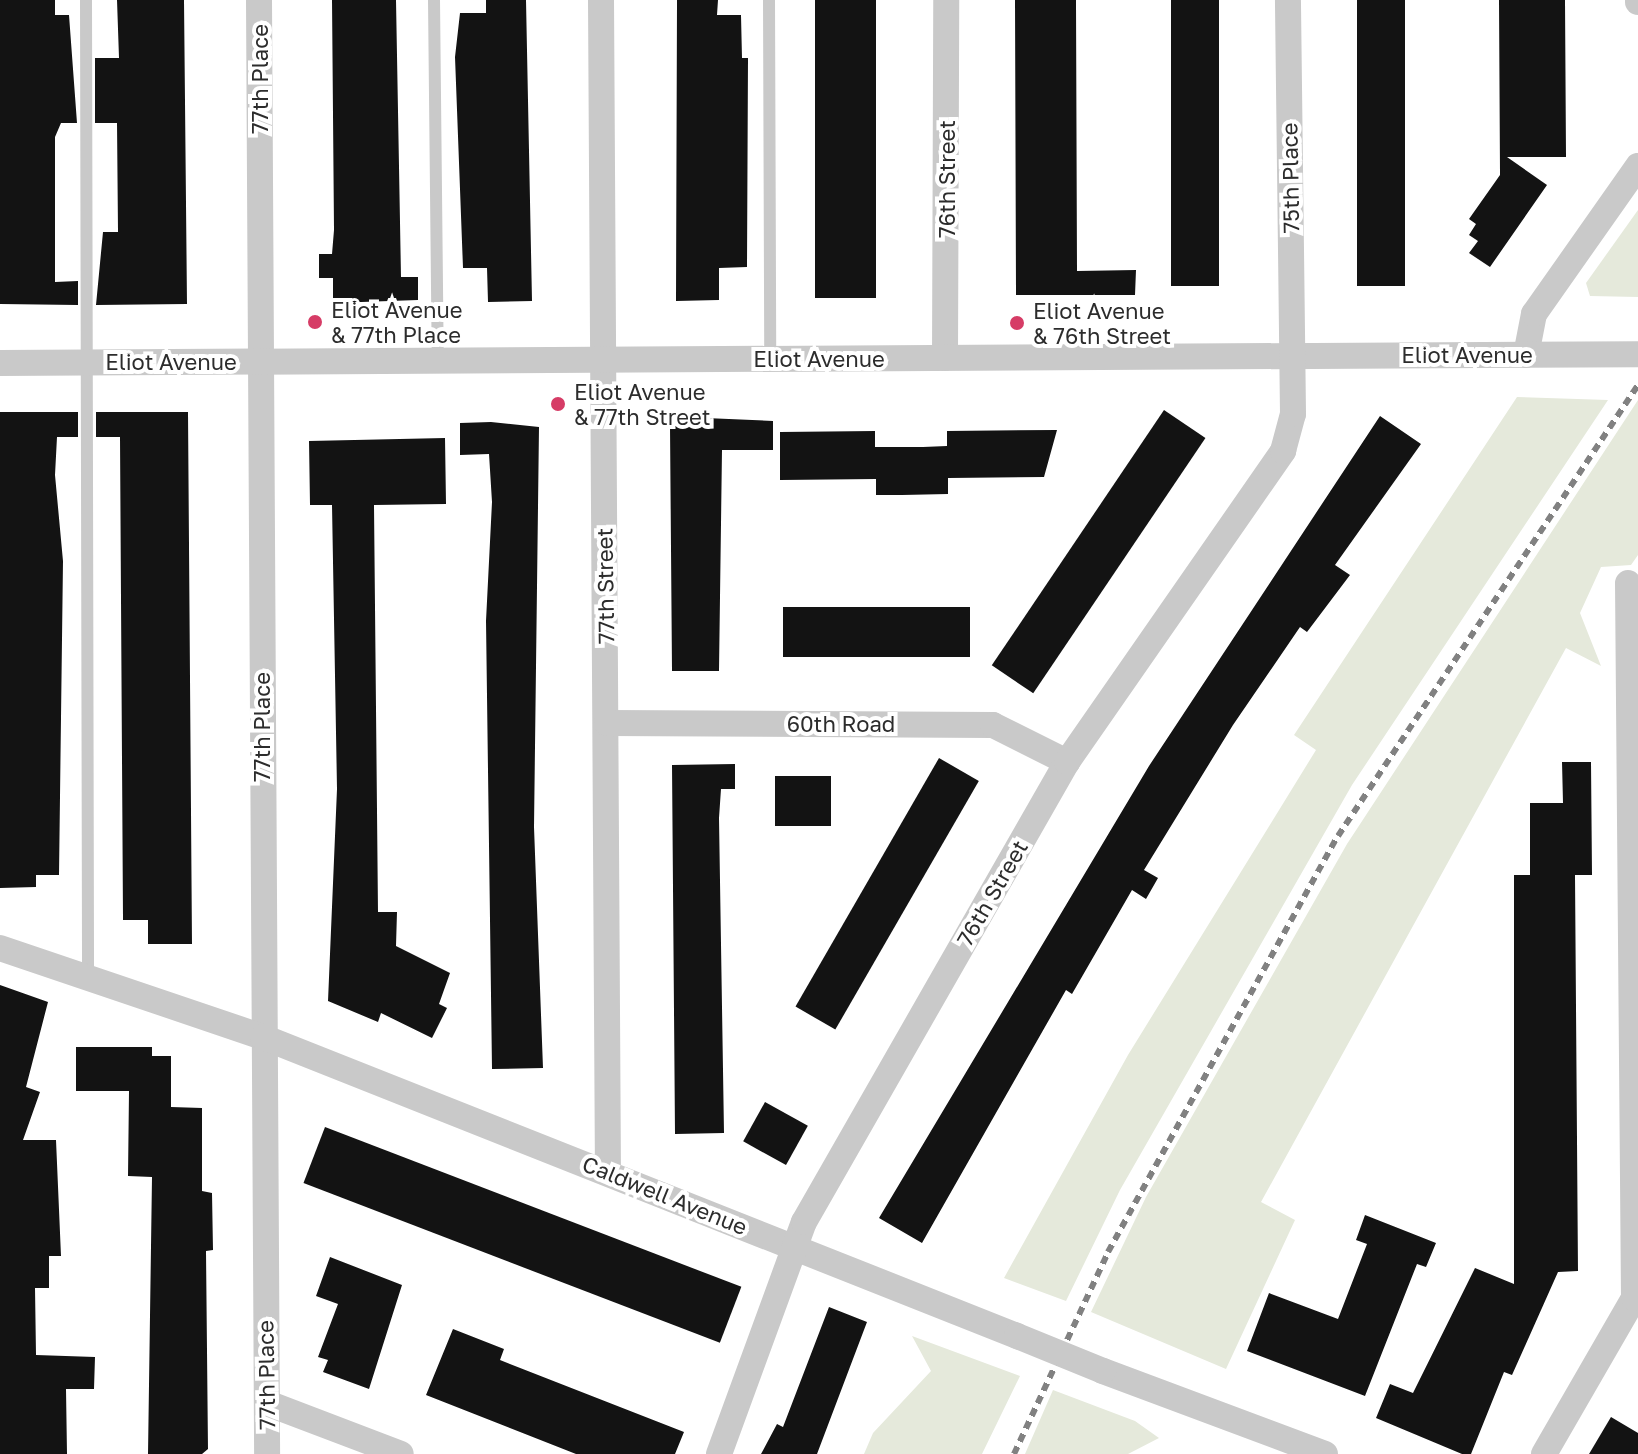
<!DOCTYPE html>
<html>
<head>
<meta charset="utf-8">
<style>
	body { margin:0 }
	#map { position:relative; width:1638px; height:1454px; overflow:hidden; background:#fff; font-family:"Golos Text",sans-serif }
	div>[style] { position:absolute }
	.green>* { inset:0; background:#e5e9db }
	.building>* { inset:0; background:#131313; transform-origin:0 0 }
	.lane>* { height:12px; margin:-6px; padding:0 6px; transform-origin:6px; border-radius:6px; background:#c9c9c9 }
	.street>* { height:26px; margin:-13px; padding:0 13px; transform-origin:13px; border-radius:13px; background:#c9c9c9 }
	.rail>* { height:6px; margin-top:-3px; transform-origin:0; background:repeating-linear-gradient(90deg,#818181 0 8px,transparent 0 14px) }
	.street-bridge>* { height:26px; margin:-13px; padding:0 13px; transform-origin:13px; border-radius:13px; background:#c9c9c9 }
	.dots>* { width:22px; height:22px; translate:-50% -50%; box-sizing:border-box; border:4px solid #fff; border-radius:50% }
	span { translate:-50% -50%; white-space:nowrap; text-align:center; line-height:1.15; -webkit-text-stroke:8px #fff; paint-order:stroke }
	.street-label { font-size:22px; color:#2c2c2c }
	.poi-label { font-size:22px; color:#2c2c2c }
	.left { translate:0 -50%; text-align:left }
</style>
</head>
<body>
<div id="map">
	<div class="green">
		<i style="clip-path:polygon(1638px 210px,1638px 297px,1590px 296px,1586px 283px)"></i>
		<i style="clip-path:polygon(1517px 397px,1608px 400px,1352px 785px,1120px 1190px,1066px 1301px,1004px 1278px,1128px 1055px,1316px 750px,1294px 735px)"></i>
		<i style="clip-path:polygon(1638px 400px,1638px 555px,1631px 565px,1601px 567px,1580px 613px,1601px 666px,1566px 648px,1261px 1202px,1295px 1220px,1226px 1369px,1091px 1312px,1146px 1197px,1347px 844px)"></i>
		<i style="clip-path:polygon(912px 1336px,1020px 1376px,982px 1454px,864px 1454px,873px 1433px,931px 1371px)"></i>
		<i style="clip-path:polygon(1053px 1390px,1135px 1421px,1159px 1438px,1128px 1454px,1025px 1454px)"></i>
	</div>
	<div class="building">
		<i style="clip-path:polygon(0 0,55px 0,55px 15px,69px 15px,77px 123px,61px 123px,55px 137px,55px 282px,78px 281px,78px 305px,0 304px)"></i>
		<i style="clip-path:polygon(117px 0,184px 0,187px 304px,96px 305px,103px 232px,118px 232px,117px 123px,95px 123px,95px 58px,119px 58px)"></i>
		<i style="clip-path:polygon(332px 0,396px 0,401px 277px,418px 277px,418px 300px,333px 303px,333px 278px,319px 278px,319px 254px,332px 254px,334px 230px)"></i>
		<i style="clip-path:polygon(486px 0,526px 0,532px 301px,488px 302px,487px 268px,463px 268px,455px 57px,460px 13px,486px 13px)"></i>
		<i style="clip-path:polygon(677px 0,718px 0,717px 15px,741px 15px,742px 58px,748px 58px,747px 267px,719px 268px,719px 300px,676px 301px)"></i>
		<i style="left:815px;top:0;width:61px;height:298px"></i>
		<i style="clip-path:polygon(1015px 0,1076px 0,1077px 271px,1136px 270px,1135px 295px,1016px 295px)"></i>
		<i style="left:1171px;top:0;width:48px;height:286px"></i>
		<i style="left:1357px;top:0;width:48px;height:286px"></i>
		<i style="clip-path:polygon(1499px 0,1565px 0,1566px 157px,1507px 157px,1547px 185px,1490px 267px,1469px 253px,1478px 241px,1469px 235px,1476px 224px,1469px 219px,1500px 175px)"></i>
		<i style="left:1164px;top:410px;width:50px;height:308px;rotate:34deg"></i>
		<i style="clip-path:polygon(0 412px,78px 412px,78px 437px,57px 437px,55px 475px,63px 561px,59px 875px,36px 875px,36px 887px,0 888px)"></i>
		<i style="clip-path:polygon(96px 412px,188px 412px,192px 944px,148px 944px,148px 920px,123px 920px,120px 437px,96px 437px)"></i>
		<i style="clip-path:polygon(1380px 416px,1421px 444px,1335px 565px,1350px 575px,1307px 632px,1300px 627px,1233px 725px,1144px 870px,1158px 878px,1146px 899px,1132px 890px,1072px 994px,1066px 990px,922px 1243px,879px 1218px,1149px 766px)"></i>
		<i style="clip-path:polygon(682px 417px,773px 421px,773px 450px,722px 450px,719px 671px,672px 671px,670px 426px,682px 426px)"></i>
		<i style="clip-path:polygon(491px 422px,539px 427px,534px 827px,543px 1068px,492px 1069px,486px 621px,492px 502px,489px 454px,460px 455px,460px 423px)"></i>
		<i style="clip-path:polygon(1057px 430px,1044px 477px,948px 478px,948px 494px,902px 495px,876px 495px,876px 479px,780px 480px,780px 432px,875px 431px,875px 447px,923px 447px,947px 446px,947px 431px)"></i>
		<i style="clip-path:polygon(445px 438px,446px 504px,374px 505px,378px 912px,397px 912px,396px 946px,450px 973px,439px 1004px,447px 1008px,432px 1038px,381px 1013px,378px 1022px,328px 1001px,337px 789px,332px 505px,310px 505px,309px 441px)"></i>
		<i style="left:970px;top:607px;width:50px;height:187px;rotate:90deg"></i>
		<i style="left:939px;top:758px;width:46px;height:287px;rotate:30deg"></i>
		<i style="clip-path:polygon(1562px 762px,1591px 762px,1592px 875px,1575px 875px,1578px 1271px,1558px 1272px,1512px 1375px,1504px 1372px,1471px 1454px,1462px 1454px,1376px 1418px,1390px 1384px,1413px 1393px,1475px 1268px,1514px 1284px,1514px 875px,1530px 875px,1530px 803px,1563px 803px)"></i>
		<i style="clip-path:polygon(735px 764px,735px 789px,721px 789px,719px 818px,724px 1133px,675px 1134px,672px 765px)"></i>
		<i style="left:775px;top:776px;width:56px;height:50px"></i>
		<i style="clip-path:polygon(0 985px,48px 1002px,26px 1087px,40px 1092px,23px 1140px,56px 1140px,61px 1256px,49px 1256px,49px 1288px,35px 1288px,36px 1355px,95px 1357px,94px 1389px,66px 1389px,67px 1454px,0 1454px)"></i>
		<i style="clip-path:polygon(76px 1047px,152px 1047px,152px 1056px,171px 1056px,171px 1107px,202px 1108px,202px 1191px,212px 1193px,213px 1250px,206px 1251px,208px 1449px,202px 1454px,148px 1454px,152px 1177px,128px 1176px,129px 1091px,76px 1091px)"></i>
		<i style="left:765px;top:1102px;width:49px;height:45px;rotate:29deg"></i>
		<i style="left:325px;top:1127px;width:446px;height:60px;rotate:21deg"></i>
		<i style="clip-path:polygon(1365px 1215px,1436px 1243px,1426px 1267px,1417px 1264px,1365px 1396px,1247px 1351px,1269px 1293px,1338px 1319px,1367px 1244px,1356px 1240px)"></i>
		<i style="clip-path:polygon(330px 1257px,402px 1285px,369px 1389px,323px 1372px,328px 1360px,318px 1357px,338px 1304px,316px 1296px)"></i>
		<i style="clip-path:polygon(829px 1307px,867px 1322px,817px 1454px,761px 1454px,777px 1424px,783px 1427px)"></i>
		<i style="clip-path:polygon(453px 1329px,504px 1349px,500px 1360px,684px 1432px,675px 1454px,576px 1454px,426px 1395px)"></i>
		<i style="clip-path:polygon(1611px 1417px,1638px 1433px,1638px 1454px,1589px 1454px)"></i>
	</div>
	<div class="lane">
		<i style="left:86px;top:0;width:979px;rotate:89.88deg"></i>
		<i style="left:434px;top:0;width:360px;rotate:89.4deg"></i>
		<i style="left:769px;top:0;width:359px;rotate:89.8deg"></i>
	</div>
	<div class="street">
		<i style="left:259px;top:0;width:1454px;rotate:89.68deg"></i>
		<i style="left:601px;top:0;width:1172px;rotate:89.66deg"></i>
		<i style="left:1638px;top:0;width:2px;rotate:90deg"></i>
		<i style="left:1526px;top:355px;width:42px;rotate:-79deg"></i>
		<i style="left:1534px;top:314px;width:181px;rotate:-54.9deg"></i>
		<i style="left:945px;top:358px;width:358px;rotate:-89.8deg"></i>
		<i style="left:0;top:363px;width:1638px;rotate:-0.31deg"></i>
		<i style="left:607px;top:723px;width:386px;rotate:0.3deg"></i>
		<i style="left:993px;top:725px;width:83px;rotate:26.6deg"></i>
		<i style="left:0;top:948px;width:278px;rotate:18.7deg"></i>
		<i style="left:263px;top:1037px;width:811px;rotate:21.63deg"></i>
		<i style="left:1103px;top:1371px;width:237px;rotate:20.5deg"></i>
		<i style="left:267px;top:1403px;width:143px;rotate:20.8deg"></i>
		<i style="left:719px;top:1454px;width:247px;rotate:-69.9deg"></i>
		<i style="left:804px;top:1222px;width:530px;rotate:-60.24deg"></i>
		<i style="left:1067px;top:762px;width:379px;rotate:-55.2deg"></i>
		<i style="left:1283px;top:451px;width:38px;rotate:-75deg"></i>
		<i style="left:1293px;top:414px;width:414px;rotate:-90.7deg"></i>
		<i style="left:1544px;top:1454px;width:180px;rotate:-60deg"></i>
		<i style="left:1634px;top:1298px;width:715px;rotate:-90.48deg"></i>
	</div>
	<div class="rail">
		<i style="left:1014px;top:1454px;width:223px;rotate:-65deg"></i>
		<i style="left:1108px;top:1252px;width:475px;rotate:-61.1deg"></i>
		<i style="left:1338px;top:836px;width:542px;rotate:-56.37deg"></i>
	</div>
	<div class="street-bridge">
		<i style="left:1017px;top:1336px;width:93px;rotate:22.1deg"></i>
	</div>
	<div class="dots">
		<i style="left:315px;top:322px;background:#d63c66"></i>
		<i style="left:1017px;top:323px;background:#d63c66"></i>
		<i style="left:558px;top:404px;background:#d63c66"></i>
	</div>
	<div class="street-label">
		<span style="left:260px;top:79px;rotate:-90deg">77th Place</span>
		<span style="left:1290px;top:178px;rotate:-91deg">75th Place</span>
		<span style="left:947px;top:179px;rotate:-90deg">76th Street</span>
		<span style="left:1467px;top:355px">Eliot Avenue</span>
		<span style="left:819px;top:359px">Eliot Avenue</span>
		<span style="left:171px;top:362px">Eliot Avenue</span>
		<span style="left:605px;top:586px;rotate:-91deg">77th Street</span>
		<span style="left:841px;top:724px">60th Road</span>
		<span style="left:262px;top:727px;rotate:-90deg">77th Place</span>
		<span style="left:992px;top:893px;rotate:-60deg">76th Street</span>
		<span style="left:665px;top:1195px;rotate:22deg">Caldwell Avenue</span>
		<span style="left:266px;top:1375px;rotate:-91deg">77th Place</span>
	</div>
	<div class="poi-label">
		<span class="left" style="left:331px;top:322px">Eliot Avenue<br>&amp; 77th Place</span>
		<span class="left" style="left:1033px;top:323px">Eliot Avenue<br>&amp; 76th Street</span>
		<span class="left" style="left:574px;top:404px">Eliot Avenue<br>&amp; 77th Street</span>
	</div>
</div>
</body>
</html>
